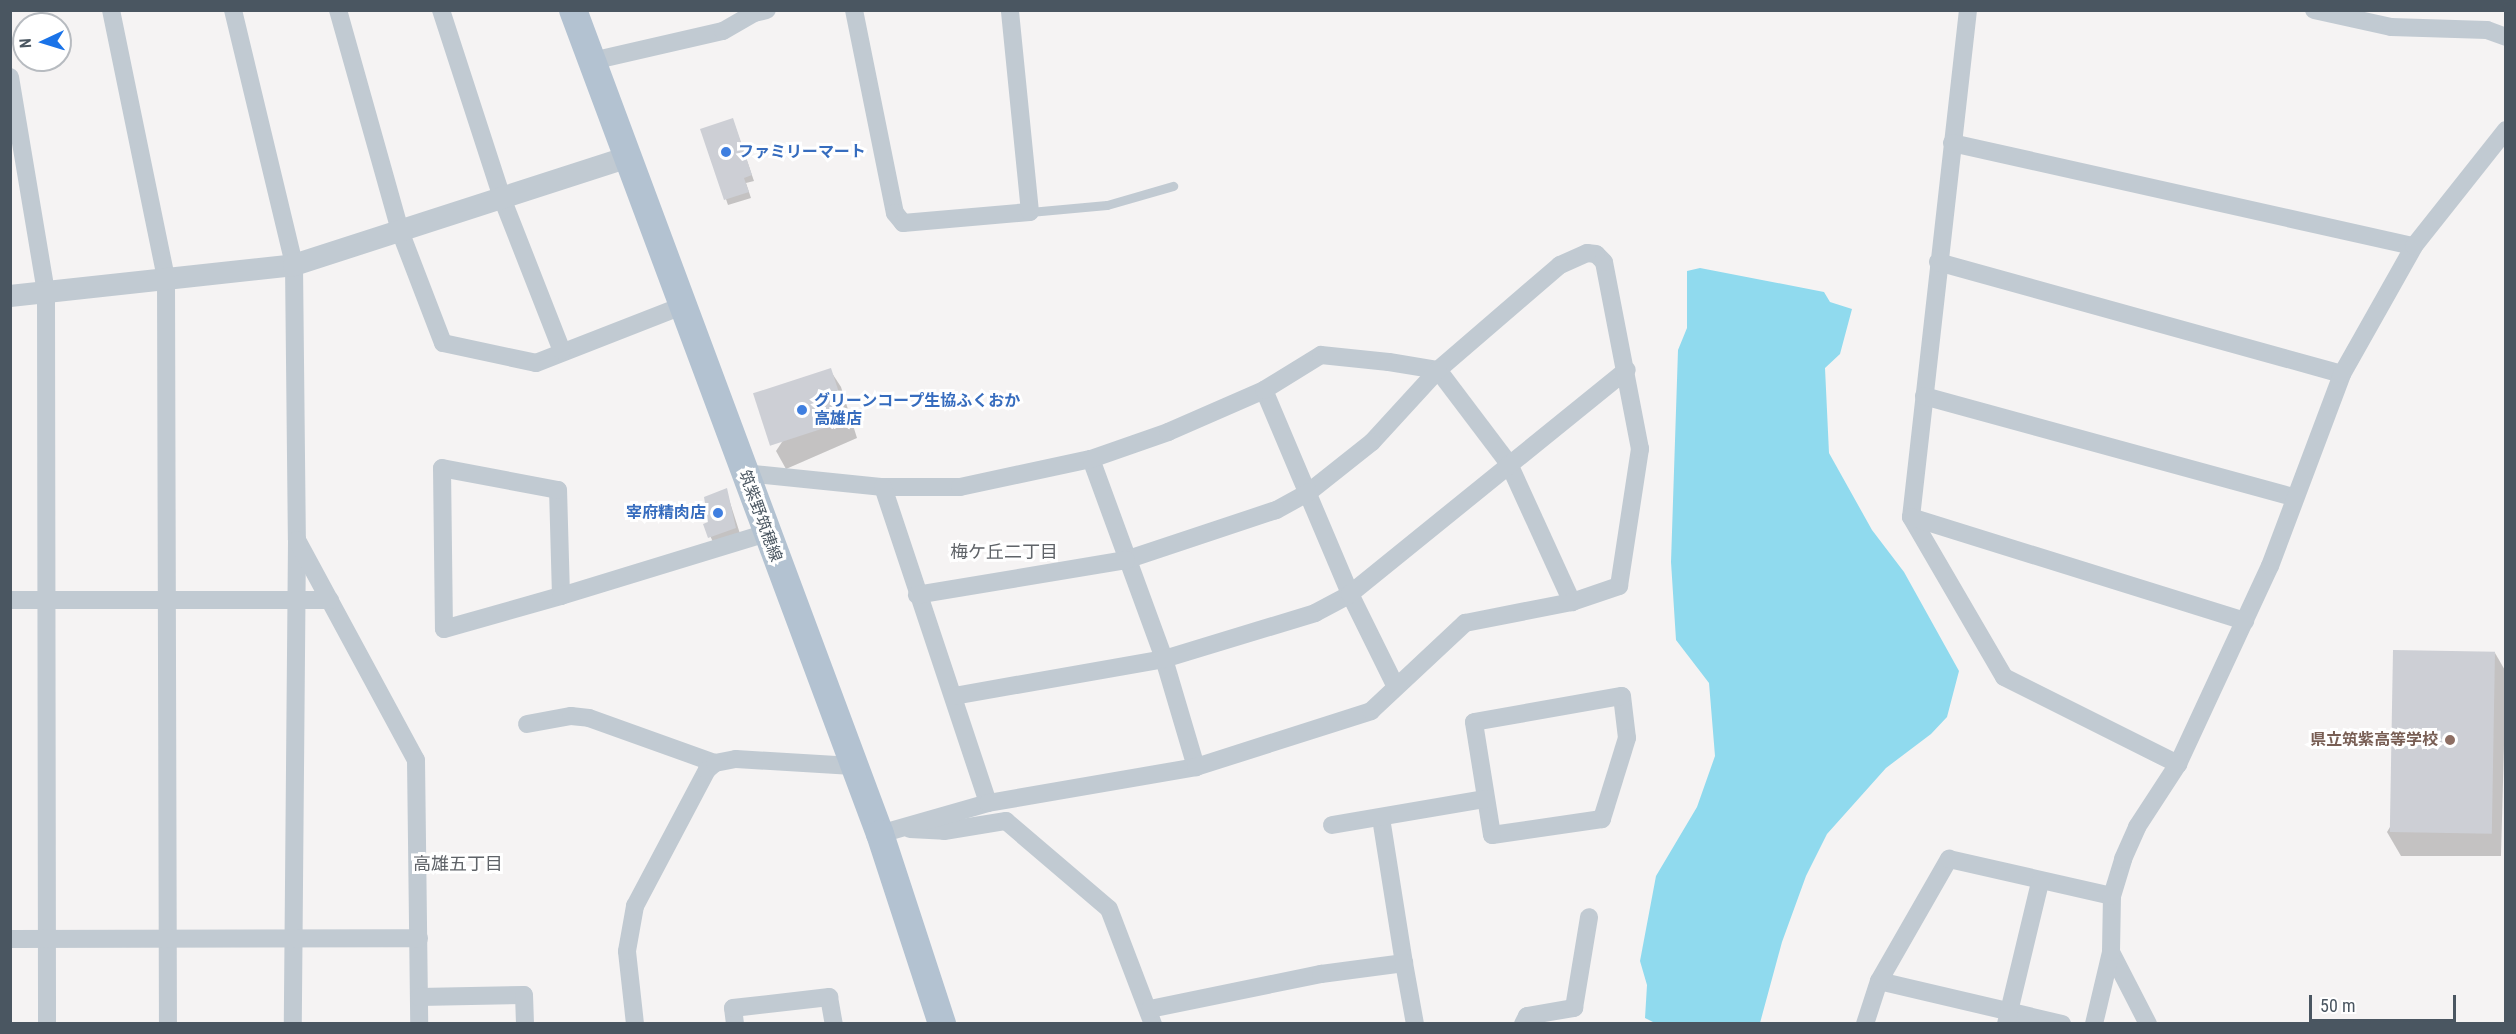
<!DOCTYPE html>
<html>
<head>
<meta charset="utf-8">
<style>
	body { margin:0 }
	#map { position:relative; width:2516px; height:1034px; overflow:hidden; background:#f5f3f3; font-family:"Roboto Condensed","Noto Sans JP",sans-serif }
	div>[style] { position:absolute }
	.water>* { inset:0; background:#90daee }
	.shadow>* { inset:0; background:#0003 }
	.building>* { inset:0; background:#cdcfd5; transform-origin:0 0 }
	.service>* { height:9px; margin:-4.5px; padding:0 4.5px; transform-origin:4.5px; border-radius:4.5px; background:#c1cad2 }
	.minor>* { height:18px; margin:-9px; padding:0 9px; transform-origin:9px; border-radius:9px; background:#c1cad2 }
	.tertiary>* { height:22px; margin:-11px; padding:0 11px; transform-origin:11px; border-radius:11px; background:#c1cad2 }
	.primary>* { height:28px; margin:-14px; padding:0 14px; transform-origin:14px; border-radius:14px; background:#b3c2d1 }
	.dots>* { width:16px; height:16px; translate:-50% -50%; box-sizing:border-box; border:3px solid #fff; border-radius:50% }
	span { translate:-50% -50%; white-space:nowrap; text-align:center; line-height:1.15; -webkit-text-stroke:6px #fff; paint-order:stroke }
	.shop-label { font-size:16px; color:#366cbe; font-weight:700 }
	.left { translate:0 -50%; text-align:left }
	.right { translate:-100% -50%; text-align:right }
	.street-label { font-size:16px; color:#4a5661 }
	.education-label { font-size:16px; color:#785e54; font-weight:700 }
	.neighbourhood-label { font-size:18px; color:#5f6368 }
	.frame { position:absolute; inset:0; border:12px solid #4a5661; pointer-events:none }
	.north { position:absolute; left:12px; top:12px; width:60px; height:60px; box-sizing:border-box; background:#fff; border:2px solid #b7bbc0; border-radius:50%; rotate:266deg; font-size:16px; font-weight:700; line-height:24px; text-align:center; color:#4a5661 }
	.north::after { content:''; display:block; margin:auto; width:21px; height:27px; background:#1a73e8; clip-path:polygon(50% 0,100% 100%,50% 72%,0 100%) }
	.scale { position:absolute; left:2309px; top:995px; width:147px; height:27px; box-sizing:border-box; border:3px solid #4a5661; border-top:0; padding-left:8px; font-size:18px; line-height:21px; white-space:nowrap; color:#4a5661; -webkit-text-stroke:4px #fff; paint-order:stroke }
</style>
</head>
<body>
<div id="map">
	<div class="water">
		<i style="clip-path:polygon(1700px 268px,1824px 292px,1830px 302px,1852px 309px,1840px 354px,1825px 368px,1829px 453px,1872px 530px,1904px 572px,1959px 671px,1947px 717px,1931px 734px,1886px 768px,1827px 834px,1806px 876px,1782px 942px,1760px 1023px,1657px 1024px,1645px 1018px,1647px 985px,1640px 961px,1656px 876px,1697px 807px,1715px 756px,1709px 683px,1676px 640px,1671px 562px,1678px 350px,1687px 328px,1687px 271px)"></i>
	</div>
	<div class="shadow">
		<i style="clip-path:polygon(733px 120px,754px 181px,746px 183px,751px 198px,728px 205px,702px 130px)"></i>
		<i style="clip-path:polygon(830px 370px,841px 387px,857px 438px,786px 469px,776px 451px)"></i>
		<i style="clip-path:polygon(726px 490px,742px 540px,716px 549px,705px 524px,710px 523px)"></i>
		<i style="clip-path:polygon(2495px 653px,2506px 672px,2501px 856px,2401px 856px,2387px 832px)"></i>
	</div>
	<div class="building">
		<i style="clip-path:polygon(733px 118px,752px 175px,744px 178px,749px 192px,724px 200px,700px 129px)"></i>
		<i style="left:831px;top:368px;width:55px;height:82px;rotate:72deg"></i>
		<i style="clip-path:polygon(727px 488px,736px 528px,708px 538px,703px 524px,708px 522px,704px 497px)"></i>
		<i style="left:2393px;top:650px;width:102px;height:182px;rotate:1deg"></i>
	</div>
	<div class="service">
		<i style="left:1030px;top:212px;width:77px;rotate:-5.2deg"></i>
		<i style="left:1107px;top:205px;width:69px;rotate:-16.1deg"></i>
	</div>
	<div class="minor">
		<i style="left:111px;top:10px;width:275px;rotate:78.4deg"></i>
		<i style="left:166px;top:279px;width:745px;rotate:89.85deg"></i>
		<i style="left:233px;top:10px;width:262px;rotate:76.5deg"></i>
		<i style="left:294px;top:265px;width:275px;rotate:89.4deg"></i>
		<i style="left:297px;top:540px;width:484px;rotate:90.5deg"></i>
		<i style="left:338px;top:10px;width:230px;rotate:74.3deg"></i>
		<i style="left:400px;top:231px;width:120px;rotate:69deg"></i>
		<i style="left:443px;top:343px;width:95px;rotate:12.1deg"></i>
		<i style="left:536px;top:363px;width:157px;rotate:-21.3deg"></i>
		<i style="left:441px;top:10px;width:198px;rotate:72deg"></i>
		<i style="left:502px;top:198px;width:164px;rotate:68.6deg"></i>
		<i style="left:854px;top:10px;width:207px;rotate:78.6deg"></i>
		<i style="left:895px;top:213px;width:13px;rotate:51deg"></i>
		<i style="left:903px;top:223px;width:127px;rotate:-5deg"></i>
		<i style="left:1030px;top:212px;width:203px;rotate:-95.7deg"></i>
		<i style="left:1968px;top:10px;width:510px;rotate:96.41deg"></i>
		<i style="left:1911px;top:517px;width:185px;rotate:59.8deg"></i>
		<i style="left:2004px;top:677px;width:195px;rotate:26.6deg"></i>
		<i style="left:2314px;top:10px;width:79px;rotate:12.4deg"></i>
		<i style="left:2391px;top:27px;width:96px;rotate:1.8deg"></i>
		<i style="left:2487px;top:30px;width:20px;rotate:20deg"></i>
		<i style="left:592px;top:61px;width:134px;rotate:-12.9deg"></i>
		<i style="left:723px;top:31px;width:36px;rotate:-30deg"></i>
		<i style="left:754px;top:13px;width:13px;rotate:-13deg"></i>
		<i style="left:10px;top:77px;width:219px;rotate:80.5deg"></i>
		<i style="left:46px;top:293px;width:731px;rotate:89.92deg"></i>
		<i style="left:1952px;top:143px;width:473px;rotate:12.6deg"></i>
		<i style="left:1938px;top:262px;width:419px;rotate:15.5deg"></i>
		<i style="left:1264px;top:390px;width:221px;rotate:67.1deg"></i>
		<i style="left:1350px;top:594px;width:102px;rotate:63.7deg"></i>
		<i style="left:1924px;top:396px;width:384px;rotate:15.3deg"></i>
		<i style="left:1091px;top:459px;width:213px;rotate:69.9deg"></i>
		<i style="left:1164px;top:659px;width:113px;rotate:73.5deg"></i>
		<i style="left:744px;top:473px;width:140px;rotate:5.8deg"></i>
		<i style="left:883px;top:487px;width:77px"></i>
		<i style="left:960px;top:487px;width:134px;rotate:-12.1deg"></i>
		<i style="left:1091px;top:459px;width:82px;rotate:-19.3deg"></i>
		<i style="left:1168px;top:432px;width:105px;rotate:-23.6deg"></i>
		<i style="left:1264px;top:390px;width:67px;rotate:-31.6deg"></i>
		<i style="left:1321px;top:355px;width:68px;rotate:5.9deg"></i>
		<i style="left:1389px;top:362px;width:50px;rotate:9.3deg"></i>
		<i style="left:1438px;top:370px;width:118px;rotate:52.9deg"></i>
		<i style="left:1509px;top:464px;width:152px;rotate:65.5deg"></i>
		<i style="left:883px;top:487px;width:333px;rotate:71.6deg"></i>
		<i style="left:1911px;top:517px;width:350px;rotate:17.3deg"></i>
		<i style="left:297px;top:540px;width:250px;rotate:61.6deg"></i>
		<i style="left:416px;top:760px;width:264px;rotate:89.3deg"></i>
		<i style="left:561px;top:596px;width:106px;rotate:-91.6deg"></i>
		<i style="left:558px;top:490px;width:118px;rotate:-169.3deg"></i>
		<i style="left:442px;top:468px;width:161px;rotate:89.3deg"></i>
		<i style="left:444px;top:629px;width:122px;rotate:-15.8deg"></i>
		<i style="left:561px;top:596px;width:215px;rotate:-17deg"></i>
		<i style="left:10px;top:600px;width:320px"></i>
		<i style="left:954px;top:696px;width:213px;rotate:-10deg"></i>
		<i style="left:1164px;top:659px;width:158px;rotate:-16.9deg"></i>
		<i style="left:1315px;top:613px;width:40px;rotate:-28deg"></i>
		<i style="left:1350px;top:594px;width:356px;rotate:-39deg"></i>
		<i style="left:1622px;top:696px;width:42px;rotate:83.2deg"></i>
		<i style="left:1627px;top:738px;width:85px;rotate:107.2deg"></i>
		<i style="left:1602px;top:819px;width:111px;rotate:171.7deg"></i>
		<i style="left:1492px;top:835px;width:114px;rotate:-99.1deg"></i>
		<i style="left:1474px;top:722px;width:150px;rotate:-10deg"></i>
		<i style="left:527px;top:724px;width:45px;rotate:-10.3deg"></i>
		<i style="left:571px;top:716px;width:18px;rotate:6deg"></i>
		<i style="left:589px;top:718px;width:134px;rotate:19.7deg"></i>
		<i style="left:1381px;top:818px;width:147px;rotate:81deg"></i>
		<i style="left:1332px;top:825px;width:154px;rotate:-9.7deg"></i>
		<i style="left:910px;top:829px;width:34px;rotate:3deg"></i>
		<i style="left:944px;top:831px;width:63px;rotate:-9.2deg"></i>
		<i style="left:1006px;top:821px;width:135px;rotate:40.5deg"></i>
		<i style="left:1109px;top:909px;width:123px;rotate:69.1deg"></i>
		<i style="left:880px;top:834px;width:112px;rotate:-16deg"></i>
		<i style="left:988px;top:803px;width:211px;rotate:-9.8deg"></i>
		<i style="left:1196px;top:767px;width:184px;rotate:-17.7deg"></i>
		<i style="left:1371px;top:711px;width:129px;rotate:-43.1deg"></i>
		<i style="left:1465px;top:623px;width:109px;rotate:-11.1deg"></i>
		<i style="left:1572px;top:602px;width:50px;rotate:-18.8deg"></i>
		<i style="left:1619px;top:586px;width:139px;rotate:-81.3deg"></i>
		<i style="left:1640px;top:449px;width:190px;rotate:-100.9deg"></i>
		<i style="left:1604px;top:262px;width:11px;rotate:-135deg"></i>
		<i style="left:1596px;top:254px;width:9px;rotate:-174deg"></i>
		<i style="left:1587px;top:253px;width:30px;rotate:156deg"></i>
		<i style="left:1560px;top:265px;width:161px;rotate:139.3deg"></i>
		<i style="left:1438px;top:370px;width:98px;rotate:132.5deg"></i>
		<i style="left:1372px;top:442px;width:80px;rotate:141.6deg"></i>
		<i style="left:1309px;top:492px;width:38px;rotate:151deg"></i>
		<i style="left:1276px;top:510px;width:158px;rotate:161.6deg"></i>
		<i style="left:1126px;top:560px;width:212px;rotate:170.5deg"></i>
		<i style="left:10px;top:939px;width:409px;rotate:-0.1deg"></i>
		<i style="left:2111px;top:952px;width:81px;rotate:62.8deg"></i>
		<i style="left:1879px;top:981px;width:188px;rotate:13.2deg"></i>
		<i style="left:419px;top:997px;width:105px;rotate:-1.1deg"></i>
		<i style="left:524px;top:995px;width:29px;rotate:88deg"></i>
		<i style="left:1150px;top:1009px;width:175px;rotate:-11.6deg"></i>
		<i style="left:1321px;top:974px;width:84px;rotate:-7.5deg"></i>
		<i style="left:1404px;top:963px;width:62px;rotate:79.8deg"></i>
		<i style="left:635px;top:1024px;width:73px;rotate:-96.3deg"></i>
		<i style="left:627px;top:951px;width:46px;rotate:-79.9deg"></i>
		<i style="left:635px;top:906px;width:154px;rotate:-62.1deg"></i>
		<i style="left:707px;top:770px;width:11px;rotate:-41deg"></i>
		<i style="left:715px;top:763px;width:21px;rotate:-11deg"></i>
		<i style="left:736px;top:759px;width:117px;rotate:3.4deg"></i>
		<i style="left:735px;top:1024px;width:16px;rotate:-97deg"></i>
		<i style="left:733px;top:1008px;width:97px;rotate:-6.5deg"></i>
		<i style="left:829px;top:997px;width:27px;rotate:80deg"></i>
		<i style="left:1523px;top:1024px;width:9px;rotate:-63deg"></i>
		<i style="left:1527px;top:1016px;width:48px;rotate:-9.7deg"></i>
		<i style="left:1574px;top:1008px;width:92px;rotate:-80.6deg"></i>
		<i style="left:1865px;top:1024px;width:45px;rotate:-72deg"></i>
		<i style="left:1879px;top:981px;width:141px;rotate:-60.2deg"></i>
		<i style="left:1949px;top:859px;width:167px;rotate:12.8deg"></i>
		<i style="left:2006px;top:1024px;width:146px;rotate:-76.5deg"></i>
		<i style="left:2094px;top:1024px;width:74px;rotate:-76.7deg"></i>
		<i style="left:2111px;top:952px;width:56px;rotate:-89deg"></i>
		<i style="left:2112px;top:896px;width:39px;rotate:-73deg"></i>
		<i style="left:2123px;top:859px;width:35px;rotate:-66deg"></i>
		<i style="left:2137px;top:827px;width:75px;rotate:-56.9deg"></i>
		<i style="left:2178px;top:764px;width:218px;rotate:-65.1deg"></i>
		<i style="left:2270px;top:566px;width:205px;rotate:-69.4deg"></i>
		<i style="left:2342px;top:374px;width:147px;rotate:-60.6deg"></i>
		<i style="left:2414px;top:246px;width:148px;rotate:-51.6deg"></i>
	</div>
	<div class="tertiary">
		<i style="left:10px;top:296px;width:286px;rotate:-6.2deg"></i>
		<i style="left:294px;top:265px;width:349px;rotate:-17.9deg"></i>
	</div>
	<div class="primary">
		<i style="left:573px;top:10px;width:879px;rotate:69.57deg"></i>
		<i style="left:880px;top:834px;width:200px;rotate:71.9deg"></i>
	</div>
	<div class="dots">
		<i style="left:726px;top:152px;background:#3f7fe0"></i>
		<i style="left:802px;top:410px;background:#3f7fe0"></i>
		<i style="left:718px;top:513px;background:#3f7fe0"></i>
		<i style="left:2450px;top:740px;background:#8d6e63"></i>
	</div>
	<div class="shop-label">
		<span class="left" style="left:738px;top:152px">ファミリーマート</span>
		<span class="left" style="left:814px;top:410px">グリーンコープ生協ふくおか<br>高雄店</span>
		<span class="right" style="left:706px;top:513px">宰府精肉店</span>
	</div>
	<div class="street-label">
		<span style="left:760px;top:516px;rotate:70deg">筑紫野筑穂線</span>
	</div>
	<div class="education-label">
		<span class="right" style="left:2438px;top:740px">県立筑紫高等学校</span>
	</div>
	<div class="neighbourhood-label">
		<span style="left:1004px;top:552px">梅ケ丘二丁目</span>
		<span style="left:458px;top:864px">高雄五丁目</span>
	</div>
	<div class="frame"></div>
	<div class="north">N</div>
	<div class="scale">50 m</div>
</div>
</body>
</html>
